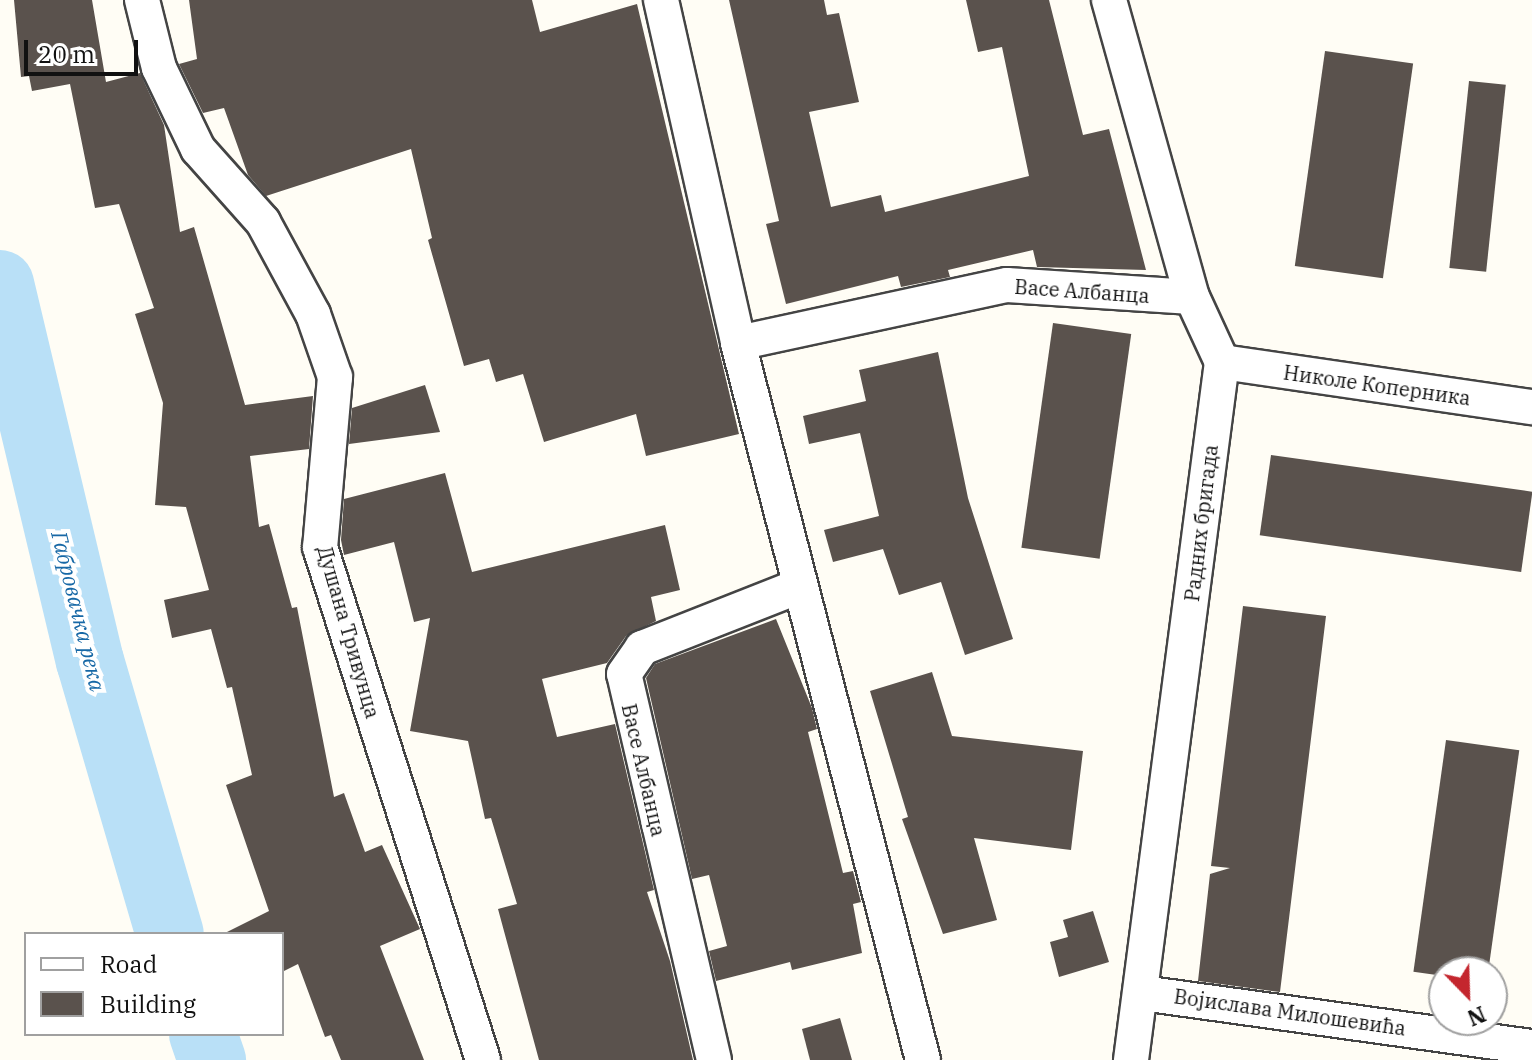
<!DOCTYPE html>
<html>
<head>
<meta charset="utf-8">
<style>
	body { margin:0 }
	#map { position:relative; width:1532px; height:1060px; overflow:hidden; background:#fffdf5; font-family:"IBM Plex Serif",serif }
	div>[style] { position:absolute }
	.river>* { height:68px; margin:-34px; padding:0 34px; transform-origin:34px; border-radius:34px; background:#b9e0f7 }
	.building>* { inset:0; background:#5a524d; transform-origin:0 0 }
	.roads { filter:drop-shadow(2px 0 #444) drop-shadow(-2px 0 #444) drop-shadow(0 2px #444) drop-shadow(0 -2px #444) }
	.minor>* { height:34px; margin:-17px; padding:0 17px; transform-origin:17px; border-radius:17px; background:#fff }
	span { translate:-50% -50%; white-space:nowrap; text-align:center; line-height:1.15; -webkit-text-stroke:8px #fff; paint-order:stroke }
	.street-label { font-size:20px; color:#111 }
	.water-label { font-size:22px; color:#1768a6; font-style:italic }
	.legend { position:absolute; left:24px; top:932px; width:260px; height:104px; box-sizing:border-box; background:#fff; border:2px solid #a0a0a0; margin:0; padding:10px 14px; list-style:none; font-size:24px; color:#111 }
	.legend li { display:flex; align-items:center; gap:16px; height:40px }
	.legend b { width:40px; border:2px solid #a0a0a0 }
	.north { position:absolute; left:1428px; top:956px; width:80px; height:80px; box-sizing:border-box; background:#fff; border:2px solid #a0a0a0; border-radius:50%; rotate:157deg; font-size:22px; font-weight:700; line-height:32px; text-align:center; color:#111 }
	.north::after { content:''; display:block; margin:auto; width:28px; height:36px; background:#c4262e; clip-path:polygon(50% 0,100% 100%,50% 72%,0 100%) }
	.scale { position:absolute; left:24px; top:40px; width:114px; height:36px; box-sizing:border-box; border:4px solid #111; border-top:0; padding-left:10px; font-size:24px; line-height:28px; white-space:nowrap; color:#111; -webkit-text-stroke:6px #fff; paint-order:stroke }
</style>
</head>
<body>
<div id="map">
	<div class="river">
		<i style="left:0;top:284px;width:388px;rotate:76.6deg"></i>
		<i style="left:90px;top:661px;width:284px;rotate:73.7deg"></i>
		<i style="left:203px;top:1034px;width:28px;rotate:71deg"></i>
	</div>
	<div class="building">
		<i style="clip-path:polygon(14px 0,92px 0,106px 82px,140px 73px,164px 125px,180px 232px,194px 227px,245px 405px,313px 396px,309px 449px,250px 456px,259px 527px,269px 524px,292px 608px,297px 607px,334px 797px,344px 793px,365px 852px,382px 845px,420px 929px,380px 946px,424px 1060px,341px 1060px,331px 1035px,325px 1037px,298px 964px,282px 972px,282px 934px,223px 934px,269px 911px,226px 785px,252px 775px,232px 687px,227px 688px,211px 629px,172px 638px,164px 600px,209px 590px,186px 507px,155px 505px,163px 403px,135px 314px,154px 308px,119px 204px,95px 208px,70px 84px,32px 91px,29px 76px,21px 77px)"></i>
		<i style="clip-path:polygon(189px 0,532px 0,540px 32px,637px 4px,739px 434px,646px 456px,636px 414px,544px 442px,523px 374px,496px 382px,489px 359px,464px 366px,428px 240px,432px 238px,411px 149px,266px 196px,248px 175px,224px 108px,203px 113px,179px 64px,197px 59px)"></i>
		<i style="clip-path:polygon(729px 0,824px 0,827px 15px,839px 13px,859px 102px,809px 112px,831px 207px,881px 195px,885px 212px,1029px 176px,1002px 47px,978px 52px,966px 0,1049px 0,1083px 135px,1109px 129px,1146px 270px,1037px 267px,1033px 250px,948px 270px,950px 277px,901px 287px,898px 276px,786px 304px,766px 224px,779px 221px)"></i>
		<i style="left:1325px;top:51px;width:89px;height:217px;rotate:8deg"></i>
		<i style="left:1469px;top:81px;width:37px;height:188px;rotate:6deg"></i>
		<i style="left:1053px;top:323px;width:79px;height:227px;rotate:8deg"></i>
		<i style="clip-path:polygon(938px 352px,968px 498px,1013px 639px,965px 655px,941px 582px,899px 595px,883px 549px,833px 562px,824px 530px,879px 516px,860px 433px,809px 444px,803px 416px,866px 401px,859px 370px)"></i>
		<i style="clip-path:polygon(425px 385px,440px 432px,349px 444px,352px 408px)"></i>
		<i style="left:1271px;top:455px;width:264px;height:81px;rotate:8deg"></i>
		<i style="clip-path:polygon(445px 473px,472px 572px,665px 525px,680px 590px,651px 597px,656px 621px,626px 636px,607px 663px,542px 679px,557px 737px,615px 724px,654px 890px,647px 892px,670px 961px,693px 1060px,539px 1060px,498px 909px,517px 904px,491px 818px,485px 819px,468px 741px,410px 731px,430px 618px,414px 622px,394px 542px,344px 555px,341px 540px,344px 499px)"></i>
		<i style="clip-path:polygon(1243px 606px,1326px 616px,1280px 992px,1198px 981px,1210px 874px,1230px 868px,1211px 866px)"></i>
		<i style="clip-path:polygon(776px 619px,812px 708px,817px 729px,808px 732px,843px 873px,853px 871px,861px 902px,853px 904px,862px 953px,792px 970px,790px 962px,716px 981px,709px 951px,727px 946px,709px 875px,692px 879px,646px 678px,655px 664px)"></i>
		<i style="clip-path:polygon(932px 672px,952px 736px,1083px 751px,1071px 850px,974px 838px,997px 920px,943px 934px,902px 819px,908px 817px,870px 691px)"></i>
		<i style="left:1446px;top:740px;width:74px;height:234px;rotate:8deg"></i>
		<i style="clip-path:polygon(1093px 911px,1109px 962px,1059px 977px,1050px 942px,1068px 937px,1063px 920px)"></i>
		<i style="clip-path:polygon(840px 1018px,852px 1060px,810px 1060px,802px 1029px)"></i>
	</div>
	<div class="roads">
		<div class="minor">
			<i style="left:142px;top:0;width:70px;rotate:76deg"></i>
			<i style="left:159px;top:68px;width:90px;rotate:64.3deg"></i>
			<i style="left:198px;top:149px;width:98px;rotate:48.3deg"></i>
			<i style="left:263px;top:222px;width:105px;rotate:61.5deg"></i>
			<i style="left:313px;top:314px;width:67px;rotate:70.8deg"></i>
			<i style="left:335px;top:377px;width:171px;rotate:95deg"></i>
			<i style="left:320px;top:547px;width:538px;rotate:72.37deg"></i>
			<i style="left:661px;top:0;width:352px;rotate:77.3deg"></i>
			<i style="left:1109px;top:0;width:308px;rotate:74.4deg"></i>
			<i style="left:1192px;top:297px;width:72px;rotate:65.2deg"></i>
			<i style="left:1222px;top:362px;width:704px;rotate:97.43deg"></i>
			<i style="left:1222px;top:362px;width:313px;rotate:8.3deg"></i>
			<i style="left:1142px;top:993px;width:394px;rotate:7.9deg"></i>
			<i style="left:714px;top:1060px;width:396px;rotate:-103.1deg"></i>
			<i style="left:624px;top:674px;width:32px;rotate:-55deg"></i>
			<i style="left:642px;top:648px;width:169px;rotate:-21.5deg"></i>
			<i style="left:923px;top:1060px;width:740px;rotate:-104.47deg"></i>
			<i style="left:738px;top:343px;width:275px;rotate:-12.2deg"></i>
			<i style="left:1007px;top:285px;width:185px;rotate:3.7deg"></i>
		</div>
	</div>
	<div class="street-label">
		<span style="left:1082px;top:291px;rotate:4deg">Васе Албанца</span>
		<span style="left:1377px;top:385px;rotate:8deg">Николе Коперника</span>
		<span style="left:1201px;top:523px;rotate:-83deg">Радних бригада</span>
		<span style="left:349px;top:632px;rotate:74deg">Душана Тривунца</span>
		<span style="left:644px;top:770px;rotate:77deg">Васе Албанца</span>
		<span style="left:1290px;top:1012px;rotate:8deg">Војислава Милошевића</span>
	</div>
	<div class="water-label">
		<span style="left:79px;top:611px;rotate:76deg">Габровачка река</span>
	</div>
	<ul class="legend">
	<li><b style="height:10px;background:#fff"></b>Road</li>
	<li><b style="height:22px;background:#5a524d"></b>Building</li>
	</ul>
	<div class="north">N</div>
	<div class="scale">20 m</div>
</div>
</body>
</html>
